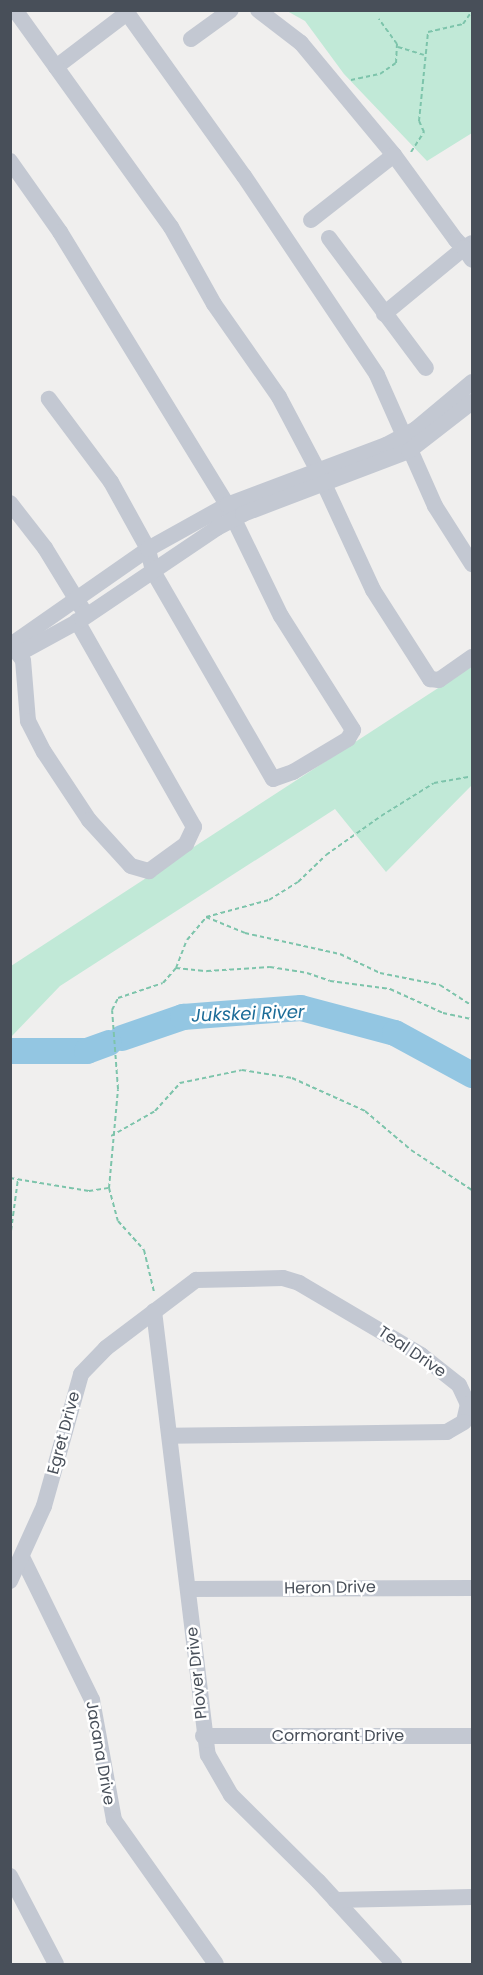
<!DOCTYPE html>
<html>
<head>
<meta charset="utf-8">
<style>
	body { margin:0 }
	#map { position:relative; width:483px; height:1975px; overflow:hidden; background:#f0efee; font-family:Poppins,sans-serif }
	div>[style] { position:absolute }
	.green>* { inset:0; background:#c1e9d7 }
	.river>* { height:26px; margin:-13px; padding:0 13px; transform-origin:13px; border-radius:13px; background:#93c6e2 }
	.path>* { height:2px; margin-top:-1px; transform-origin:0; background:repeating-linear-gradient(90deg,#7dc4ab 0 4.5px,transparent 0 7.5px) }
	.minor>* { height:16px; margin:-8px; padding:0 8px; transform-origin:8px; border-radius:8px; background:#c3c8d2 }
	span { translate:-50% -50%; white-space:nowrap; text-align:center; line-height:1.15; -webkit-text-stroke:5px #fff; paint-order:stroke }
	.street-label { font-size:16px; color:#484f59 }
	.water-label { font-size:18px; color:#1c6c98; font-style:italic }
	.frame { position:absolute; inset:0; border:12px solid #484f59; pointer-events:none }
</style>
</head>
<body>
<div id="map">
	<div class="green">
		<i style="clip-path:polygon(287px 11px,472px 11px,472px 133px,427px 161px,344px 74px,305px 21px)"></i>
		<i style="clip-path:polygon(472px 666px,472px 785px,386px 872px,335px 809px,60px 986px,11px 1037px,11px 966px)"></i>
	</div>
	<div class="river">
		<i style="left:122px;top:1038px;width:65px;rotate:-19deg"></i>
		<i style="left:183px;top:1017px;width:118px;rotate:-4.4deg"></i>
		<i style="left:301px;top:1008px;width:97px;rotate:14.9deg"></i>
		<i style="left:395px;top:1033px;width:88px;rotate:28.6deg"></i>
		<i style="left:10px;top:1051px;width:77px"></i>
		<i style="left:87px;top:1051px;width:23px;rotate:-20deg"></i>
	</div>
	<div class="path">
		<i style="left:398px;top:47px;width:27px;rotate:17deg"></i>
		<i style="left:351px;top:80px;width:30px;rotate:-12deg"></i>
		<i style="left:380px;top:74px;width:19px;rotate:-35deg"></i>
		<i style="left:396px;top:63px;width:19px;rotate:-87deg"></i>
		<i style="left:397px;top:44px;width:31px;rotate:-126deg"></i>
		<i style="left:411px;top:152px;width:24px;rotate:-57deg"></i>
		<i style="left:424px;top:132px;width:12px;rotate:-114deg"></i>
		<i style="left:419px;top:121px;width:89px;rotate:-84.2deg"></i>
		<i style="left:428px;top:32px;width:36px;rotate:-13deg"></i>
		<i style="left:463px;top:24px;width:16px;rotate:-55deg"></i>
		<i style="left:206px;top:917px;width:42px;rotate:22.3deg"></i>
		<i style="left:245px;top:933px;width:97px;rotate:12.5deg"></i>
		<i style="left:340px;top:954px;width:44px;rotate:25.4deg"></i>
		<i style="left:380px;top:973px;width:61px;rotate:11.3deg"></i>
		<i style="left:440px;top:985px;width:38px;rotate:33deg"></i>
		<i style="left:176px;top:968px;width:31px;rotate:6deg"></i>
		<i style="left:207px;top:971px;width:63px;rotate:-3.6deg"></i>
		<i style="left:270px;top:967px;width:37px;rotate:9deg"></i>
		<i style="left:307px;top:973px;width:24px;rotate:19deg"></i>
		<i style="left:330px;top:981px;width:61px;rotate:7.6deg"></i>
		<i style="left:390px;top:989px;width:58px;rotate:24.4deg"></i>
		<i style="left:443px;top:1013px;width:30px;rotate:12deg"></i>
		<i style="left:111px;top:1136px;width:51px;rotate:-29.6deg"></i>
		<i style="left:155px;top:1111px;width:38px;rotate:-48deg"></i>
		<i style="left:180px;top:1083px;width:63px;rotate:-11.8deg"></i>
		<i style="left:242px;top:1070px;width:51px;rotate:9.1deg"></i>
		<i style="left:292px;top:1078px;width:80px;rotate:24.3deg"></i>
		<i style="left:365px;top:1111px;width:60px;rotate:40.3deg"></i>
		<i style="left:411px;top:1150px;width:73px;rotate:33.3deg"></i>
		<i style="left:10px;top:1178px;width:80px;rotate:9.3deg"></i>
		<i style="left:89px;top:1191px;width:20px;rotate:-9deg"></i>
		<i style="left:109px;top:1188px;width:34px;rotate:75deg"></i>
		<i style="left:118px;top:1221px;width:39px;rotate:48deg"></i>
		<i style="left:144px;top:1250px;width:43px;rotate:76.6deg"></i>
		<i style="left:109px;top:1188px;width:99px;rotate:-84.8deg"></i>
		<i style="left:118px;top:1089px;width:79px;rotate:-94.3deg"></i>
		<i style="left:112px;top:1010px;width:13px;rotate:-63deg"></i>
		<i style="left:118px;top:998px;width:47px;rotate:-18.4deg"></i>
		<i style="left:163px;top:983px;width:20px;rotate:-49deg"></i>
		<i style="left:176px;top:968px;width:30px;rotate:-69deg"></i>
		<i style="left:187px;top:940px;width:30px;rotate:-50deg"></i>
		<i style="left:206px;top:917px;width:65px;rotate:-15.1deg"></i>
		<i style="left:269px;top:900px;width:34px;rotate:-32deg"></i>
		<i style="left:298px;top:882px;width:39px;rotate:-44deg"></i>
		<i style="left:326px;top:855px;width:67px;rotate:-35.3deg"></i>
		<i style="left:381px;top:816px;width:62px;rotate:-31.9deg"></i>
		<i style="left:434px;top:783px;width:39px;rotate:-10deg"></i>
		<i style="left:10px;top:1238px;width:60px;rotate:-82.3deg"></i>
	</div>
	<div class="minor">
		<i style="left:15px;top:10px;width:70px;rotate:54.3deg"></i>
		<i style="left:56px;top:67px;width:89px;rotate:-37.3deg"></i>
		<i style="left:125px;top:10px;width:204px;rotate:54.4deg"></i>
		<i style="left:244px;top:176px;width:239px;rotate:56.2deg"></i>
		<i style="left:377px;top:375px;width:143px;rotate:66.1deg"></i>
		<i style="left:435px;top:506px;width:69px;rotate:57.5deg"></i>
		<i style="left:258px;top:10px;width:54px;rotate:37.5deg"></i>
		<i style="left:301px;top:43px;width:146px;rotate:50.3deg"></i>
		<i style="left:394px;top:155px;width:105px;rotate:53.9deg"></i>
		<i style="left:456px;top:240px;width:11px;rotate:45deg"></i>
		<i style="left:464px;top:248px;width:9px;rotate:-32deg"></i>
		<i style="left:191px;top:39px;width:49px;rotate:-35.9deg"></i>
		<i style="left:56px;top:67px;width:197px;rotate:54.3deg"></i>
		<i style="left:171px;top:227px;width:88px;rotate:60.8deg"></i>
		<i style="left:214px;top:304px;width:113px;rotate:55deg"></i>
		<i style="left:279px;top:397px;width:86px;rotate:62.2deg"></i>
		<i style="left:319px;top:473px;width:129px;rotate:65.2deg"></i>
		<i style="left:373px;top:590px;width:106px;rotate:57.4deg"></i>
		<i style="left:430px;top:679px;width:9px;rotate:6deg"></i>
		<i style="left:439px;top:680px;width:40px;rotate:-34.9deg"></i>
		<i style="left:10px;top:161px;width:87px;rotate:54.8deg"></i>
		<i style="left:60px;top:232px;width:320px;rotate:58.5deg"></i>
		<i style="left:227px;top:505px;width:123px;rotate:64.1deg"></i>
		<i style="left:281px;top:616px;width:135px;rotate:57.7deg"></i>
		<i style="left:353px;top:730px;width:10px;rotate:119deg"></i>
		<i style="left:348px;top:739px;width:64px;rotate:149deg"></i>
		<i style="left:293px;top:772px;width:21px;rotate:161deg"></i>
		<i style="left:273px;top:779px;width:240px;rotate:-120deg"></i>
		<i style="left:153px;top:571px;width:23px;rotate:-103deg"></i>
		<i style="left:148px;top:549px;width:77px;rotate:-118.9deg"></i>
		<i style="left:111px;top:482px;width:104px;rotate:-126.8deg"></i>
		<i style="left:311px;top:220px;width:105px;rotate:-38.1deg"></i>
		<i style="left:329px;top:238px;width:162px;rotate:53.3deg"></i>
		<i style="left:384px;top:314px;width:104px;rotate:-39.5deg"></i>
		<i style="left:464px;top:248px;width:14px;rotate:56deg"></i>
		<i style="left:10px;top:503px;width:57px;rotate:52.1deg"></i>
		<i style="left:45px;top:548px;width:73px;rotate:58.5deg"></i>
		<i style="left:10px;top:643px;width:21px;rotate:53deg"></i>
		<i style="left:23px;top:660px;width:61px;rotate:85.3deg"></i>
		<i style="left:28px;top:721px;width:35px;rotate:63deg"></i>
		<i style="left:44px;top:752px;width:82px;rotate:56.5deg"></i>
		<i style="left:89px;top:820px;width:62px;rotate:47.6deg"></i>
		<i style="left:131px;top:866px;width:19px;rotate:16deg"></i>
		<i style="left:149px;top:871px;width:46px;rotate:-36.1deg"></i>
		<i style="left:186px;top:844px;width:19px;rotate:-65deg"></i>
		<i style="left:194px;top:827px;width:237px;rotate:-119.6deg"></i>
		<i style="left:12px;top:644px;width:166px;rotate:-34.9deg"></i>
		<i style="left:148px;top:549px;width:90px;rotate:-29.1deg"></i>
		<i style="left:227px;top:505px;width:170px;rotate:-20.7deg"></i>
		<i style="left:386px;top:445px;width:34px;rotate:-28deg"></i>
		<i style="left:416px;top:429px;width:73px;rotate:-40deg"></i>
		<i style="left:20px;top:653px;width:71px;rotate:-28.7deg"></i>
		<i style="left:82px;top:619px;width:163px;rotate:-34deg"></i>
		<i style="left:217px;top:528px;width:30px;rotate:-28deg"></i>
		<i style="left:243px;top:514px;width:178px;rotate:-20.8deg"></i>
		<i style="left:409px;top:451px;width:80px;rotate:-37.9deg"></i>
		<i style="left:154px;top:1311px;width:447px;rotate:83.1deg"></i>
		<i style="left:208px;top:1755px;width:46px;rotate:60.1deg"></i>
		<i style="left:231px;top:1795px;width:122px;rotate:44.7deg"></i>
		<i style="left:318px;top:1881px;width:113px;rotate:47.5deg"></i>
		<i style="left:23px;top:1559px;width:157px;rotate:63.9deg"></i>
		<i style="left:92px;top:1700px;width:122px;rotate:79.6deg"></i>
		<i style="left:114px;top:1820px;width:176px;rotate:54.7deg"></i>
		<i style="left:10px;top:1581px;width:82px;rotate:-65.6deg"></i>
		<i style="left:44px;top:1506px;width:137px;rotate:-74.3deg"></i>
		<i style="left:81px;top:1374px;width:36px;rotate:-46deg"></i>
		<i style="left:106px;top:1348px;width:113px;rotate:-37.1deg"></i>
		<i style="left:196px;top:1280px;width:87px;rotate:-1.3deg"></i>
		<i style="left:283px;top:1278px;width:17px;rotate:17deg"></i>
		<i style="left:299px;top:1283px;width:142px;rotate:30.5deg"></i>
		<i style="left:421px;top:1355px;width:48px;rotate:38.3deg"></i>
		<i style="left:459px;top:1385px;width:21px;rotate:65deg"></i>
		<i style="left:468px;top:1404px;width:18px;rotate:103deg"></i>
		<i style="left:464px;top:1422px;width:20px;rotate:150deg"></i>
		<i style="left:447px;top:1432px;width:277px;rotate:179.2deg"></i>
		<i style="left:188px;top:1589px;width:284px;rotate:-0.2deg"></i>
		<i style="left:203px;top:1736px;width:269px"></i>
		<i style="left:10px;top:1876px;width:99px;rotate:62.4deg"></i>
		<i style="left:335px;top:1900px;width:137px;rotate:-1.3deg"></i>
	</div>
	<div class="street-label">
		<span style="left:412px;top:1352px;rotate:34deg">Teal Drive</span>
		<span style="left:64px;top:1433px;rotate:-75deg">Egret Drive</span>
		<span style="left:330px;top:1588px;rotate:-1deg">Heron Drive</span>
		<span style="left:197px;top:1673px;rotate:-96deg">Plover Drive</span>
		<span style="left:338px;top:1736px">Cormorant Drive</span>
		<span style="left:100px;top:1753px;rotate:80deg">Jacana Drive</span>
	</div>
	<div class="water-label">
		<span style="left:248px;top:1014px;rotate:-2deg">Jukskei River</span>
	</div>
	<div class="frame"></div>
</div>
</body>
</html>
